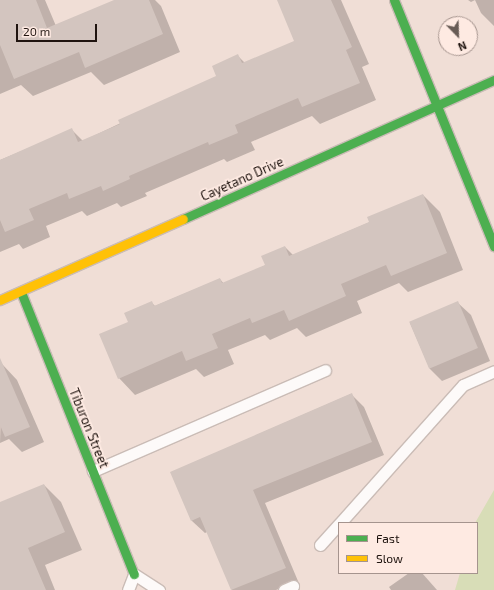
<!DOCTYPE html>
<html>
<head>
<meta charset="utf-8">
<style>
	body { margin:0 }
	#map { position:relative; width:494px; height:590px; overflow:hidden; background:#f0ded6; font-family:"Exo 2",sans-serif }
	div>[style] { position:absolute }
	.green>* { inset:0; background:#d8ddb7 }
	.shadow>* { inset:0; background:#0003 }
	.building>* { inset:0; background:#d3c5bf; transform-origin:0 0 }
	.roads { filter:drop-shadow(1px 0 #cabcb6) drop-shadow(-1px 0 #cabcb6) drop-shadow(0 1px #cabcb6) drop-shadow(0 -1px #cabcb6) }
	.lane>* { height:11px; margin:-5.5px; padding:0 5.5px; transform-origin:5.5px; border-radius:5.5px; background:#fdfaf9 }
	.fast>* { height:9px; margin:-4.5px; padding:0 4.5px; transform-origin:4.5px; border-radius:4.5px; background:#4caf50 }
	.slow>* { height:9px; margin:-4.5px; padding:0 4.5px; transform-origin:4.5px; border-radius:4.5px; background:#ffc107 }
	span { translate:-50% -50%; white-space:nowrap; text-align:center; line-height:1.15; -webkit-text-stroke:3.5px #feeae2; paint-order:stroke }
	.street-label { font-size:13px; color:#1f140f }
	.legend { position:absolute; left:338px; top:522px; width:140px; height:52px; box-sizing:border-box; background:#feeae2; border:1px solid #a5948e; margin:0; padding:5px 7px; list-style:none; font-size:12px; color:#1f140f }
	.legend li { display:flex; align-items:center; gap:8px; height:20px }
	.legend b { width:20px; border:1px solid #a5948e }
	.north { position:absolute; left:438px; top:16px; width:40px; height:40px; box-sizing:border-box; background:#feeae2; border:1px solid #a5948e; border-radius:50%; rotate:157deg; font-size:11px; font-weight:700; line-height:16px; text-align:center; color:#1f140f }
	.north::after { content:''; display:block; margin:auto; width:14px; height:18px; background:#685b55; clip-path:polygon(50% 0,100% 100%,50% 72%,0 100%) }
	.scale { position:absolute; left:16px; top:24px; width:81px; height:18px; box-sizing:border-box; border:2px solid #1f140f; border-top:0; padding-left:5px; font-size:12px; line-height:14px; white-space:nowrap; color:#1f140f; -webkit-text-stroke:3px #feeae2; paint-order:stroke }
</style>
</head>
<body>
<div id="map">
	<div class="green">
		<i style="clip-path:polygon(494px 490px,494px 590px,455px 590px,460px 573px,477px 573px,475px 523px)"></i>
	</div>
	<div class="shadow">
		<i style="clip-path:polygon(0 0,45px 0,56px 26px,117px 0,155px 0,161px 6px,180px 52px,104px 85px,91px 72px,33px 96px,21px 85px,0 94px)"></i>
		<i style="clip-path:polygon(278px 0,341px 0,369px 64px,362px 67px,376px 100px,320px 124px,312px 116px,251px 142px,255px 150px,227px 162px,224px 159px,145px 193px,147px 196px,121px 207px,117px 203px,87px 216px,82px 211px,46px 226px,50px 237px,23px 249px,19px 244px,0 252px,0 160px,72px 130px,83px 141px,217px 77px,238px 56px,245px 63px,296px 41px)"></i>
		<i style="clip-path:polygon(468px 0,494px 0,494px 26px,481px 13px,475px 0,471px 2px)"></i>
		<i style="clip-path:polygon(423px 195px,440px 212px,463px 270px,408px 292px,399px 283px,357px 301px,362px 313px,306px 337px,297px 328px,270px 340px,265px 335px,228px 350px,234px 364px,204px 377px,196px 369px,135px 395px,119px 378px,129px 323px,151px 302px,155px 306px,220px 279px,224px 284px,266px 265px,285px 247px,293px 255px,370px 222px)"></i>
		<i style="clip-path:polygon(458px 303px,471px 315px,490px 361px,442px 381px,430px 369px,410px 323px)"></i>
		<i style="clip-path:polygon(2px 364px,17px 380px,44px 442px,22px 452px,9px 439px,0 443px)"></i>
		<i style="clip-path:polygon(351px 394px,364px 407px,384px 455px,265px 503px,298px 581px,276px 590px,232px 590px,207px 532px,205px 533px,192px 521px,172px 472px)"></i>
		<i style="clip-path:polygon(44px 485px,61px 502px,82px 550px,45px 565px,55px 590px,0 590px,0 503px)"></i>
		<i style="clip-path:polygon(409px 573px,422px 573px,437px 590px,391px 590px,389px 587px)"></i>
	</div>
	<div class="building">
		<i style="clip-path:polygon(0 0,36px 0,47px 28px,114px 0,149px 0,163px 34px,85px 68px,79px 52px,14px 79px,0 45px)"></i>
		<i style="clip-path:polygon(277px 0,331px 0,352px 47px,346px 50px,360px 83px,302px 107px,298px 98px,235px 125px,238px 133px,209px 145px,208px 142px,129px 176px,130px 179px,103px 191px,101px 186px,69px 199px,67px 193px,29px 209px,34px 220px,5px 232px,0 220px,0 160px,72px 128px,78px 142px,120px 124px,118px 120px,216px 76px,212px 66px,238px 54px,242px 63px,294px 41px)"></i>
		<i style="clip-path:polygon(423px 194px,447px 253px,391px 276px,386px 265px,341px 284px,346px 296px,289px 321px,284px 310px,252px 323px,250px 318px,212px 334px,218px 348px,186px 361px,182px 351px,118px 379px,99px 334px,128px 322px,124px 313px,152px 301px,154px 306px,220px 278px,222px 283px,265px 265px,261px 256px,285px 246px,289px 256px,369px 222px,367px 217px)"></i>
		<i style="left:458px;top:301px;width:51px;height:53px;rotate:67deg"></i>
		<i style="clip-path:polygon(0 358px,30px 427px,5px 437px,0 425px)"></i>
		<i style="clip-path:polygon(352px 393px,372px 442px,253px 490px,286px 568px,231px 590px,200px 517px,191px 521px,170px 472px)"></i>
		<i style="clip-path:polygon(44px 484px,65px 532px,28px 548px,46px 590px,0 590px,0 502px)"></i>
	</div>
	<div class="roads">
		<div class="lane">
			<i style="left:93px;top:471px;width:253px;rotate:-23.5deg"></i>
			<i style="left:340px;top:523px;width:185px;rotate:-48.3deg"></i>
			<i style="left:463px;top:385px;width:34px;rotate:-24deg"></i>
			<i style="left:320px;top:545px;width:28px;rotate:-48deg"></i>
			<i style="left:128px;top:590px;width:17px;rotate:-69deg"></i>
			<i style="left:134px;top:574px;width:30px;rotate:33deg"></i>
			<i style="left:284px;top:590px;width:10px;rotate:-24deg"></i>
		</div>
		<div class="fast">
			<i style="left:394px;top:0;width:266px;rotate:67.9deg"></i>
			<i style="left:183px;top:219px;width:341px;rotate:-24.1deg"></i>
			<i style="left:21px;top:292px;width:304px;rotate:68.2deg"></i>
		</div>
		<div class="slow">
			<i style="left:0;top:300px;width:200px;rotate:-23.9deg"></i>
		</div>
	</div>
	<div class="street-label">
		<span style="left:242px;top:179px;rotate:-24deg">Cayetano Drive</span>
		<span style="left:89px;top:428px;rotate:68deg">Tiburon Street</span>
	</div>
	<ul class="legend">
	<li><b style="height:5px;background:#4caf50"></b>Fast</li>
	<li><b style="height:5px;background:#ffc107"></b>Slow</li>
	</ul>
	<div class="north">N</div>
	<div class="scale">20 m</div>
</div>
</body>
</html>
